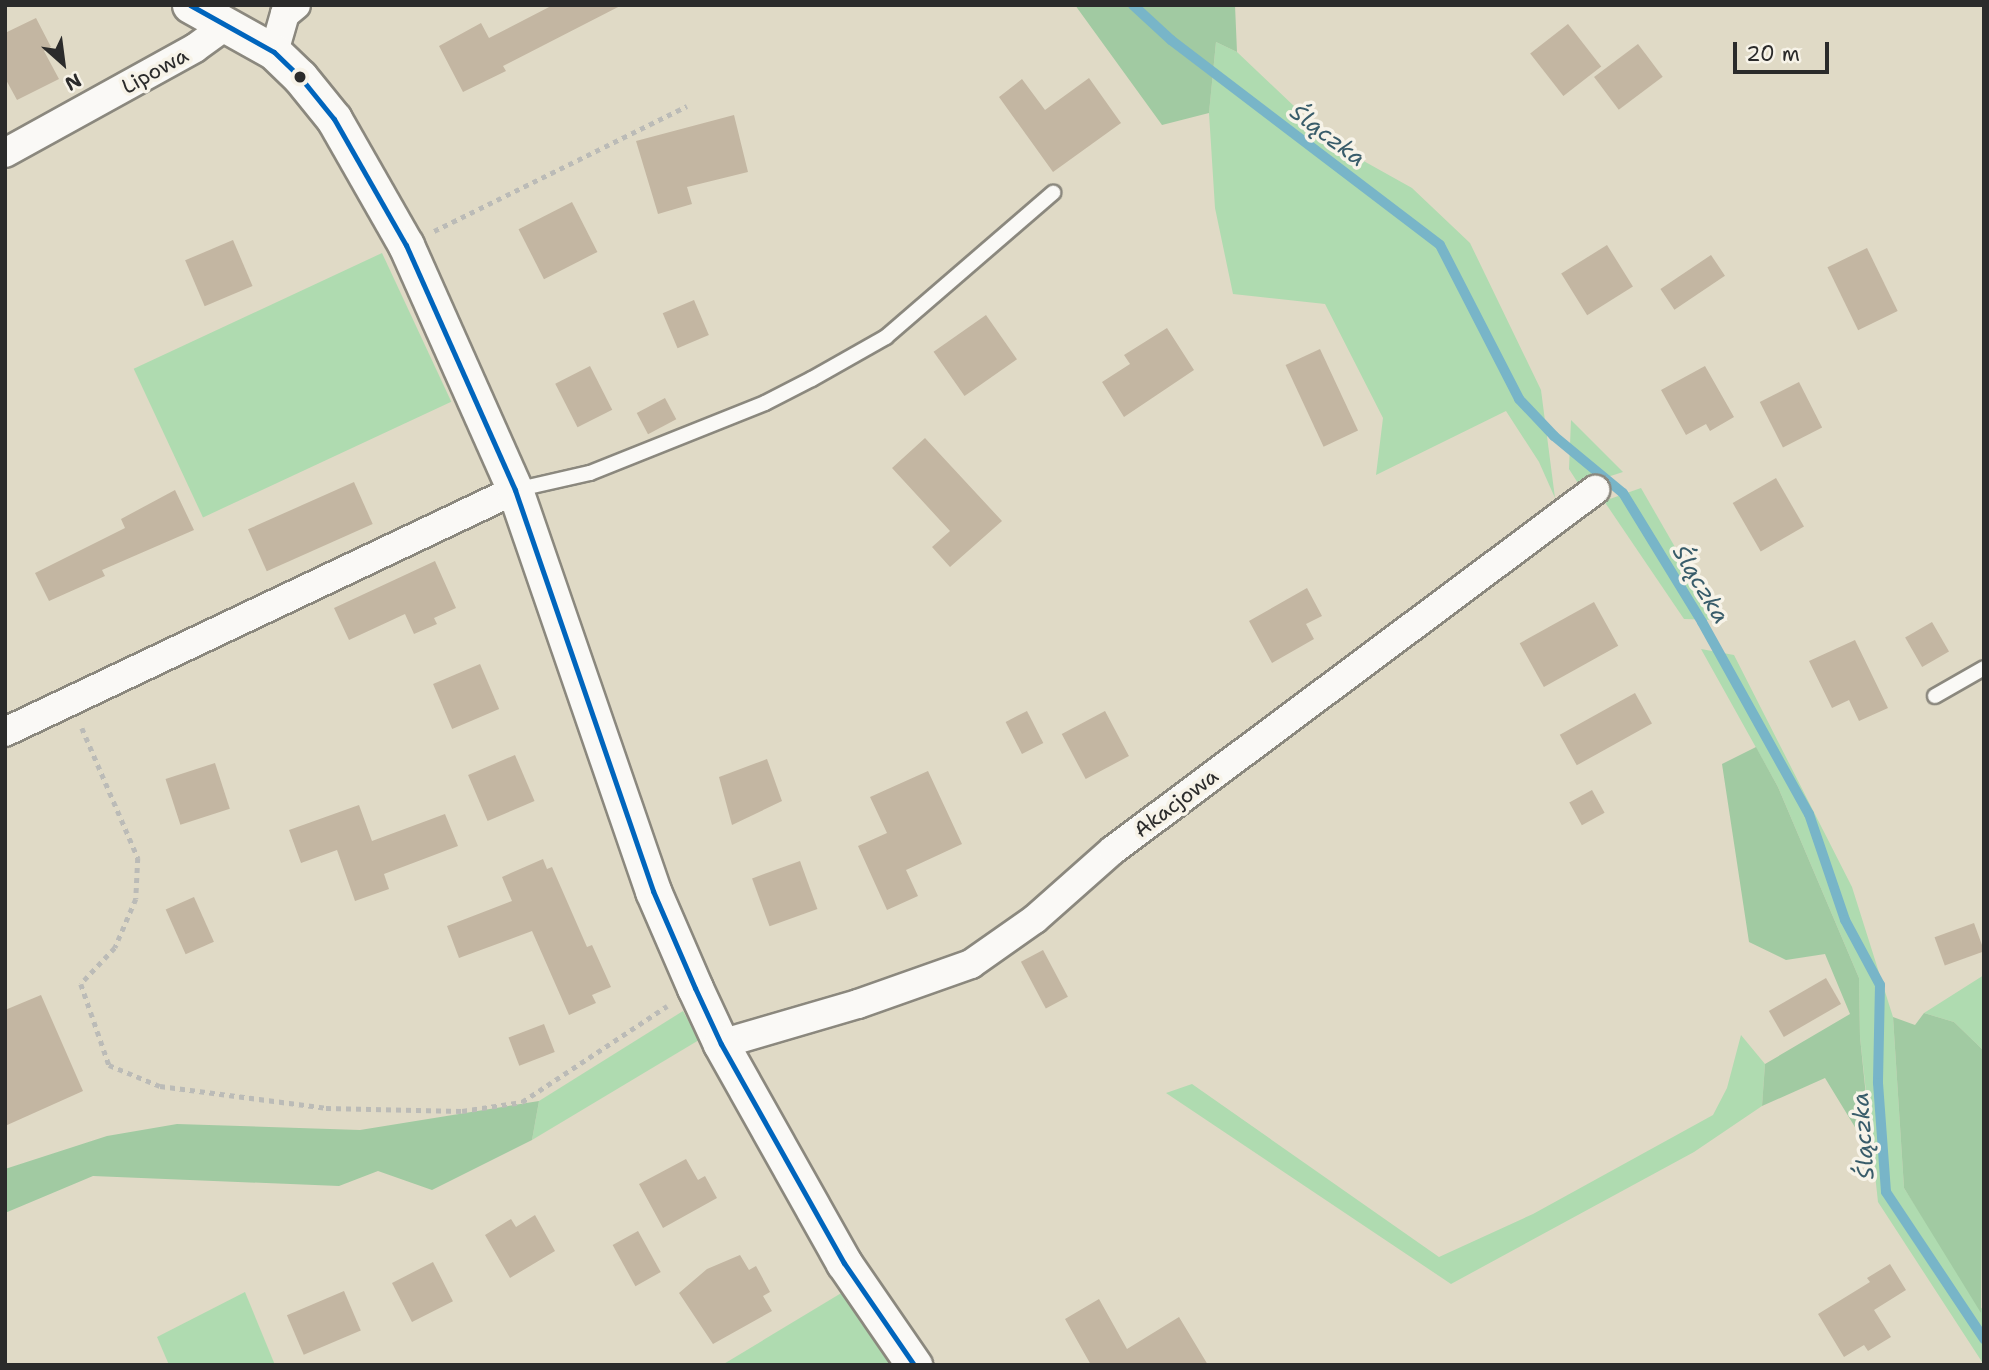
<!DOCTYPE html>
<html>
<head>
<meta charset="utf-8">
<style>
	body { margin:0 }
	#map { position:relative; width:1989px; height:1370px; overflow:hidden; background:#e0dac6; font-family:"Shantell Sans",sans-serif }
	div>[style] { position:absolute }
	.green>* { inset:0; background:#afdbb0; transform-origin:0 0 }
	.forest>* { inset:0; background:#a1caa2 }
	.stream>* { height:10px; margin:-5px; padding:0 5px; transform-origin:5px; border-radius:5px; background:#78b5c8 }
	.building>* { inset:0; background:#c3b6a2; transform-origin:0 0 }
	.path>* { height:4.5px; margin-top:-2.25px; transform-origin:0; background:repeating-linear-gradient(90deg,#bbbbb7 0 5px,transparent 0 10px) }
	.roads { filter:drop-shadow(2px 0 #8b887e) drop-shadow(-2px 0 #8b887e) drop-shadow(0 2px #8b887e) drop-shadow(0 -2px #8b887e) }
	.service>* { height:14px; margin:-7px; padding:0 7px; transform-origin:7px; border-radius:7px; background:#faf9f6 }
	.minor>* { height:28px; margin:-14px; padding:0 14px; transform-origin:14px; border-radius:14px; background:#faf9f6 }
	.tertiary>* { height:35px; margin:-17.5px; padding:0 17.5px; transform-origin:17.5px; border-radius:17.5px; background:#faf9f6 }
	.bus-1>* { height:5px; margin:-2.5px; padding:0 2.5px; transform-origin:2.5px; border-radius:2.5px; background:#0065bd }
	.dots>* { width:19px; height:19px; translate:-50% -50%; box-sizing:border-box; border:4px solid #f7f3e8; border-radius:50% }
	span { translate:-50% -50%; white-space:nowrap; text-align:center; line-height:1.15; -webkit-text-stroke:7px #f7f3e8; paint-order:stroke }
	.street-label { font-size:21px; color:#2b2b2b }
	.water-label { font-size:23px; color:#385c6a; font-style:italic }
	.frame { position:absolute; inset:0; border:7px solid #2b2b2b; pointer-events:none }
	.north { position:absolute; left:28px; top:28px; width:70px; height:70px; -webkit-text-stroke:5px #f7f3e8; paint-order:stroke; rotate:152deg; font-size:19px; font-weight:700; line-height:28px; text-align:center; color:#2b2b2b }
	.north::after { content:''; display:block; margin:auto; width:24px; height:32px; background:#2b2b2b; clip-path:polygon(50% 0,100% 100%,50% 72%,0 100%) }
	.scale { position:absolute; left:1733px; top:42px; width:96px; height:32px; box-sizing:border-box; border:4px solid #2b2b2b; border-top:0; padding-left:9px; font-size:21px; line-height:24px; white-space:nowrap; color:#2b2b2b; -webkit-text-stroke:5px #f7f3e8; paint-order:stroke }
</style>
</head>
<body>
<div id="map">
	<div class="green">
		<i style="clip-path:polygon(1216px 42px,1237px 52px,1335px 145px,1412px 188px,1470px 243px,1541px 390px,1555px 498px,1539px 462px,1506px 411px,1376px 475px,1383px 418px,1325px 304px,1233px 294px,1215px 208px,1209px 113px)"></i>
		<i style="left:382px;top:253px;width:164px;height:274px;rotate:65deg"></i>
		<i style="clip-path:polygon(1571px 420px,1623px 472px,1595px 481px,1583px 491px,1569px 469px)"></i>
		<i style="clip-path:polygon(1641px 488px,1717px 620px,1684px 619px,1604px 501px)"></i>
		<i style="clip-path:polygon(1701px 649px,1734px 655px,1852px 887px,1893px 1017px,1904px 1188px,1984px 1312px,1984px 1365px,1878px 1202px,1860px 1037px,1859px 978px,1778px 787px)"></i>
		<i style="clip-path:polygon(1984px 975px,1984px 1051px,1954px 1022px,1924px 1013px)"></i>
		<i style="clip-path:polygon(683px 1011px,699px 1040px,532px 1140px,539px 1101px)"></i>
		<i style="clip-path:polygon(1741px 1035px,1765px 1064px,1762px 1106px,1694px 1152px,1451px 1284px,1166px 1093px,1192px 1084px,1439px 1257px,1533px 1214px,1713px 1115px,1727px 1088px)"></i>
		<i style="clip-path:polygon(245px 1292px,275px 1365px,169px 1365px,157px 1337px)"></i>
		<i style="clip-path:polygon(843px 1292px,892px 1365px,722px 1365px)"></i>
	</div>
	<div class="forest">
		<i style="clip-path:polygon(1075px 5px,1235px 5px,1237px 52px,1216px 42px,1209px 113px,1162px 125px)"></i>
		<i style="clip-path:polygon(1756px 747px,1778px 787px,1859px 978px,1860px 1037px,1872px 1155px,1825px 1078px,1762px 1106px,1765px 1064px,1850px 1014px,1825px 954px,1786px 960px,1749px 942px,1722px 764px)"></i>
		<i style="clip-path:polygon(1924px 1013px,1954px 1022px,1984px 1051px,1981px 1313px,1904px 1188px,1893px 1017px,1915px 1025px)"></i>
		<i style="clip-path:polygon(539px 1101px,532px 1140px,432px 1190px,378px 1171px,339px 1186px,93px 1176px,5px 1213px,5px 1169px,107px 1136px,177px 1124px,360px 1130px)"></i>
	</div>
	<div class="stream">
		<i style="left:1133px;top:5px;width:52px;rotate:42.6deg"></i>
		<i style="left:1171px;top:40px;width:338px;rotate:37.3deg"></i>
		<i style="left:1440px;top:245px;width:173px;rotate:62.8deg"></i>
		<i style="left:1519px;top:399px;width:51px;rotate:46.6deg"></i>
		<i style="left:1554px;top:436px;width:89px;rotate:39.6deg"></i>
		<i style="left:1623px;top:493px;width:151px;rotate:58.5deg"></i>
		<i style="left:1702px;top:622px;width:220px;rotate:60.9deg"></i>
		<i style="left:1809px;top:814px;width:112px;rotate:71.2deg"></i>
		<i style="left:1845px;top:920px;width:74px;rotate:61.7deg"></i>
		<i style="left:1880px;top:985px;width:98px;rotate:91.2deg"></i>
		<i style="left:1878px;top:1083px;width:109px;rotate:85.8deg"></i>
		<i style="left:1886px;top:1192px;width:177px;rotate:56.3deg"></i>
	</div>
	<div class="building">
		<i style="clip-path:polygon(553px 5px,622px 5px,503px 66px,506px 71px,463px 92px,439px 46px,481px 23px,489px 38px)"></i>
		<i style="clip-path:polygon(36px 18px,51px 47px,44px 51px,59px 79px,17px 100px,5px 78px,5px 33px)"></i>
		<i style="left:1568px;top:24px;width:54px;height:48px;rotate:52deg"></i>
		<i style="left:1638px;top:44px;width:41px;height:55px;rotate:53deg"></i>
		<i style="clip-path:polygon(1089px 78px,1121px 123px,1053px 172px,999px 97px,1022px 79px,1045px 110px)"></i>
		<i style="clip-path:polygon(734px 115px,748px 172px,687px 187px,692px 204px,658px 214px,636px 141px)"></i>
		<i style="left:572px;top:202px;width:56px;height:60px;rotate:63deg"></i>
		<i style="left:233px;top:240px;width:50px;height:52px;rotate:67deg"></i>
		<i style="left:1607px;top:245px;width:49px;height:54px;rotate:58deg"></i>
		<i style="left:1867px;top:248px;width:70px;height:44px;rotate:64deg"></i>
		<i style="left:1711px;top:255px;width:25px;height:61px;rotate:56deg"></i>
		<i style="left:694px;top:300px;width:38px;height:34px;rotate:67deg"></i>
		<i style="left:986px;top:315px;width:54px;height:64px;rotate:55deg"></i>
		<i style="clip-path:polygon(1167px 328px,1194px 370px,1124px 417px,1102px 382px,1130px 364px,1124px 355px)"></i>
		<i style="left:1320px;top:349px;width:90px;height:38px;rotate:65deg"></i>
		<i style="left:590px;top:366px;width:49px;height:39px;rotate:63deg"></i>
		<i style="clip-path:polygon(1705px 366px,1734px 417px,1710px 431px,1706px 424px,1686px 435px,1661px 390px)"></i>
		<i style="left:1799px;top:382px;width:51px;height:44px;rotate:63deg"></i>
		<i style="left:665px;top:398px;width:24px;height:32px;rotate:62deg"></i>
		<i style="clip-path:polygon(925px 438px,1002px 521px,950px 567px,932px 547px,950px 531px,892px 468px)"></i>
		<i style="left:1776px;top:478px;width:56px;height:50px;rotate:60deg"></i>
		<i style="left:354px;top:482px;width:46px;height:116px;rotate:66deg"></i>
		<i style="clip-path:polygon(175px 490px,194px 530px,102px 570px,105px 576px,49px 601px,35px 573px,125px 528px,121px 519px)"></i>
		<i style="clip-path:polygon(435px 561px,456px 608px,434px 618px,437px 624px,414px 634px,405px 614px,349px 640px,334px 608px)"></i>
		<i style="clip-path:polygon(1307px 588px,1322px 616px,1306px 624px,1314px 639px,1272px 663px,1249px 621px)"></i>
		<i style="left:1594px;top:602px;width:50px;height:85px;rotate:61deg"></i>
		<i style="left:1932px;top:622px;width:34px;height:31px;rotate:60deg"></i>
		<i style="clip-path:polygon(1855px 640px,1888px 708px,1859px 721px,1849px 700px,1832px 708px,1809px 661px)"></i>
		<i style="left:480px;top:664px;width:49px;height:51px;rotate:67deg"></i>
		<i style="left:1635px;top:693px;width:35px;height:86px;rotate:61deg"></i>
		<i style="left:1027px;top:711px;width:36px;height:24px;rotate:63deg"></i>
		<i style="left:1105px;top:711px;width:51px;height:49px;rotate:62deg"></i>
		<i style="left:515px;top:755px;width:50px;height:51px;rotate:67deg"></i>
		<i style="clip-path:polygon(767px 759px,782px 801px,732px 825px,719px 777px)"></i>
		<i style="left:215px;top:763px;width:48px;height:52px;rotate:72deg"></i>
		<i style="clip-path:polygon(928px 771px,962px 844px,906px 870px,918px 896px,887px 910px,858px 846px,887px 833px,870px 797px)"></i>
		<i style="left:1592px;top:790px;width:26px;height:26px;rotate:61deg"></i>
		<i style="clip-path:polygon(359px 805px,372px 841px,445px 814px,458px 846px,384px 874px,389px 889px,355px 901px,337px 850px,301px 863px,289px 830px)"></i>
		<i style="clip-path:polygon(543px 859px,547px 869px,552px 867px,587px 947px,592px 945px,611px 987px,592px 995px,596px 1003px,569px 1015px,532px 931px,459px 958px,447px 926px,512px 901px,502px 877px)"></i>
		<i style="left:800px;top:861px;width:51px;height:51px;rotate:70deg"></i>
		<i style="left:194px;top:897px;width:49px;height:31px;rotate:66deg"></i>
		<i style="left:1974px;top:923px;width:30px;height:42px;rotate:70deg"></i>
		<i style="left:1043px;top:950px;width:53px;height:25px;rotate:62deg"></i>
		<i style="left:1826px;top:978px;width:30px;height:66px;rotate:60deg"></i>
		<i style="clip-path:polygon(41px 995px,83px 1091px,5px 1126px,5px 1010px)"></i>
		<i style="left:544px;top:1024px;width:30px;height:38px;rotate:69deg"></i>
		<i style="clip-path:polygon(686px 1159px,698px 1180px,705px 1176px,717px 1198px,663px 1228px,639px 1184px)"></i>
		<i style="clip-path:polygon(535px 1215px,555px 1251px,510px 1278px,485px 1235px,511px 1219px,516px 1227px)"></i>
		<i style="left:638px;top:1231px;width:47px;height:29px;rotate:61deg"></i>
		<i style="clip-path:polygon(740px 1255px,749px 1270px,756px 1266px,770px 1292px,763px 1296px,772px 1311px,713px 1344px,679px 1293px,707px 1269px)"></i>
		<i style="left:433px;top:1262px;width:44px;height:46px;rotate:63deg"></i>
		<i style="clip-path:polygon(1890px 1264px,1906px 1290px,1874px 1310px,1891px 1337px,1868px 1351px,1864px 1345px,1844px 1357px,1818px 1314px,1870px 1282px,1867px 1278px)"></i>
		<i style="left:344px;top:1291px;width:43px;height:62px;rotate:67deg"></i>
		<i style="clip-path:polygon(1099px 1299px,1127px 1349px,1179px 1317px,1208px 1365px,1091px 1365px,1065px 1319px)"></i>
	</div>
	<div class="path">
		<i style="left:434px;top:231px;width:282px;rotate:-26.3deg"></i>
		<i style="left:82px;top:728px;width:142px;rotate:66.7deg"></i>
		<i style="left:138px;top:858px;width:41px;rotate:92.8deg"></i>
		<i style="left:136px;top:899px;width:53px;rotate:113.2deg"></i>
		<i style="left:115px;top:948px;width:50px;rotate:133.4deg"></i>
		<i style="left:81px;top:984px;width:86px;rotate:70.9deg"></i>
		<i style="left:109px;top:1065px;width:55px;rotate:22.4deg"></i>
		<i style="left:160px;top:1086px;width:167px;rotate:7.5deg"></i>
		<i style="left:326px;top:1108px;width:136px;rotate:1.3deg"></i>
		<i style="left:462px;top:1111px;width:61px;rotate:-8.5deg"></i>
		<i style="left:522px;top:1102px;width:174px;rotate:-33.5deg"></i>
	</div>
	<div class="roads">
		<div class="service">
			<i style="left:515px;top:490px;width:77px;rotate:-12.8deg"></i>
			<i style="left:590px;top:473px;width:188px;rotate:-21.8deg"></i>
			<i style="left:765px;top:403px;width:53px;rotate:-27.1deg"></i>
			<i style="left:812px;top:379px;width:85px;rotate:-29.6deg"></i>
			<i style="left:886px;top:337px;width:221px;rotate:-40.8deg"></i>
			<i style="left:1935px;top:696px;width:56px;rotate:-29.7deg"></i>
		</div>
		<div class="minor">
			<i style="left:274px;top:52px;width:40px;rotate:-74deg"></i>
			<i style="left:285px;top:14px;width:14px;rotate:-39deg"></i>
			<i style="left:5px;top:153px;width:217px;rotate:-28.9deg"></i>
			<i style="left:195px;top:48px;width:41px;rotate:-36deg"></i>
			<i style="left:5px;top:732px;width:565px;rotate:-25.38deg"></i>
			<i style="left:721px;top:1044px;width:143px;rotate:-16.3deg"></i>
			<i style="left:858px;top:1004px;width:120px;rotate:-19.5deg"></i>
			<i style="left:971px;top:964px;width:78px;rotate:-35.1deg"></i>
			<i style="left:1035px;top:919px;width:104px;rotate:-41.5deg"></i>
			<i style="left:1113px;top:850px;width:602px;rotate:-36.76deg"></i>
		</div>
		<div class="tertiary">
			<i style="left:190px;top:5px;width:96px;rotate:29.2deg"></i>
			<i style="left:274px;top:52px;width:36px;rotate:44deg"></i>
			<i style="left:300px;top:77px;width:54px;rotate:51deg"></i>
			<i style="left:334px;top:119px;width:145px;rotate:60.3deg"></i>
			<i style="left:406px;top:245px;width:268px;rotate:66deg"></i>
			<i style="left:515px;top:490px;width:424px;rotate:71deg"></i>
			<i style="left:653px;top:891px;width:106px;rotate:66.6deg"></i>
			<i style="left:695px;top:988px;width:62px;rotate:65.1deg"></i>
			<i style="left:721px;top:1044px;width:251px;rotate:60.7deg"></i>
			<i style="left:844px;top:1263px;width:124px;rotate:55.5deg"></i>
		</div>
	</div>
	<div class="bus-1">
		<i style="left:190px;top:5px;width:96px;rotate:29.2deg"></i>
		<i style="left:274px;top:52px;width:36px;rotate:44deg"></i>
		<i style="left:300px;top:77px;width:54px;rotate:51deg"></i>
		<i style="left:334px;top:119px;width:145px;rotate:60.3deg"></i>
		<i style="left:406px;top:245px;width:268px;rotate:66deg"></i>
		<i style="left:515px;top:490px;width:424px;rotate:71deg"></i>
		<i style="left:653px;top:891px;width:106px;rotate:66.6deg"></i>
		<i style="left:695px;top:988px;width:62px;rotate:65.1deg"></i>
		<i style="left:721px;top:1044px;width:251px;rotate:60.7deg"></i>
		<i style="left:844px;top:1263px;width:124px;rotate:55.5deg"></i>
	</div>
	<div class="dots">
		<i style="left:300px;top:77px;background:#2b2b2b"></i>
	</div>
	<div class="street-label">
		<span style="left:155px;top:71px;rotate:-29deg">Lipowa</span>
		<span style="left:1176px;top:803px;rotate:-37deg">Akacjowa</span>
	</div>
	<div class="water-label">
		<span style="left:1328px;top:135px;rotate:37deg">Ślączka</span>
		<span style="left:1701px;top:584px;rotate:59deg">Ślączka</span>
		<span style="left:1863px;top:1136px;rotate:-94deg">Ślączka</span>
	</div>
	<div class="frame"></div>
	<div class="north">N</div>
	<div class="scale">20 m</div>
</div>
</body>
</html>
